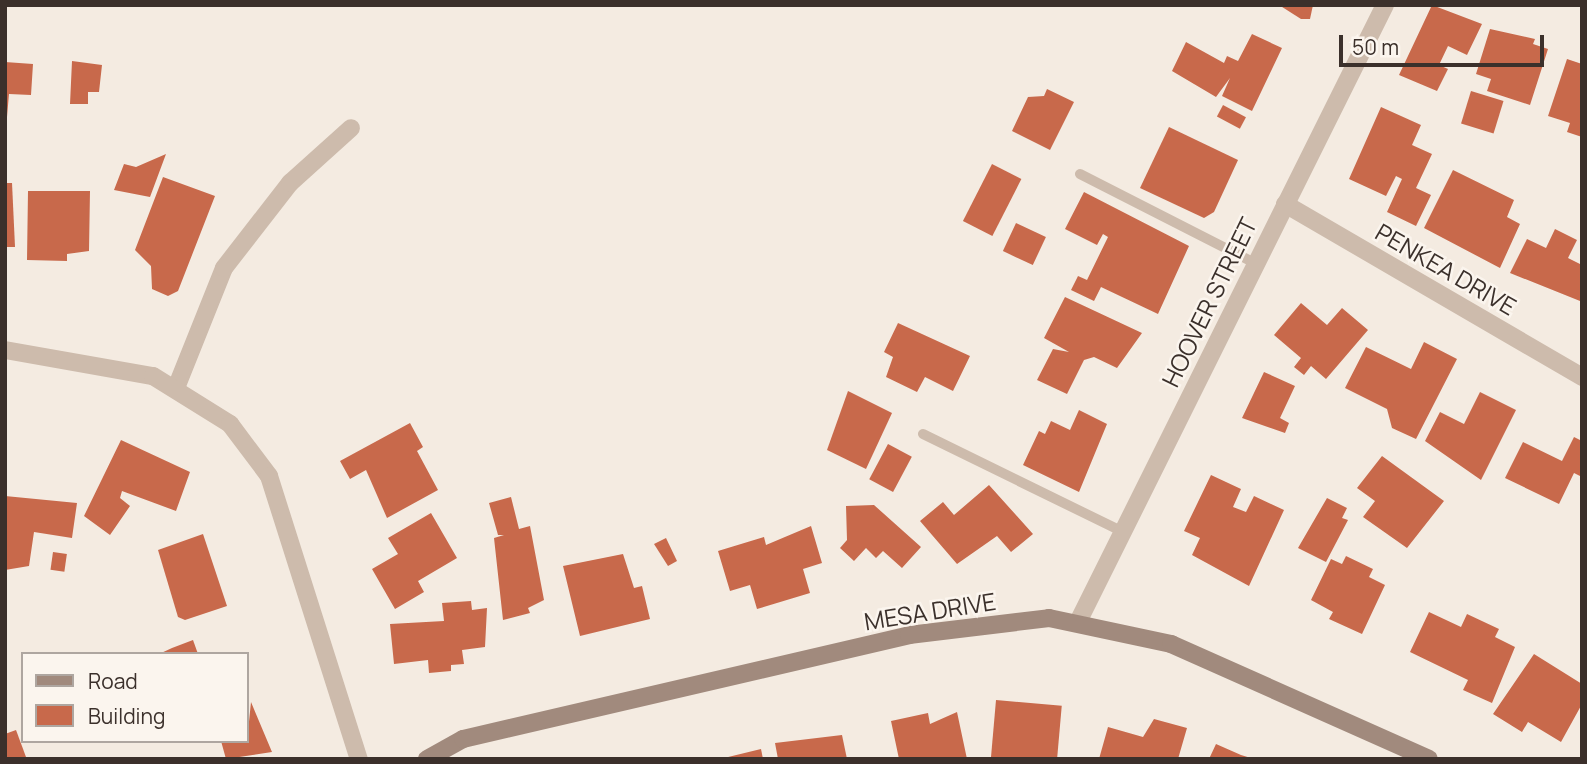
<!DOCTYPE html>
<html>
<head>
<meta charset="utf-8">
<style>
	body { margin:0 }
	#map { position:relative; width:1587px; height:764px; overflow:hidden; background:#f4ebe1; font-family:Manrope,sans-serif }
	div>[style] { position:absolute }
	.building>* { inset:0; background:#c8694b; transform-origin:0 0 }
	.service>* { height:10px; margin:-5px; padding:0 5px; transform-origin:5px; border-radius:5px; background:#cdbbac }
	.minor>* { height:18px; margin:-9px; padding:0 9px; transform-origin:9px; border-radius:9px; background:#cdbbac }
	.tertiary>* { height:18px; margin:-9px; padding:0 9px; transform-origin:9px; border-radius:9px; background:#cdbbac }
	.secondary>* { height:18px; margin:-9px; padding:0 9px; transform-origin:9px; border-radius:9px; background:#a18a7d }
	span { translate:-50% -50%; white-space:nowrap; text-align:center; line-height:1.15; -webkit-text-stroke:5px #fbf5ee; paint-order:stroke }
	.street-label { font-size:24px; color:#3b302b }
	.frame { position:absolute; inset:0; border:7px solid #3b302b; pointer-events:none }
	.legend { position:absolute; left:21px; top:652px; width:228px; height:91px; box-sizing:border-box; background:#fbf5ee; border:2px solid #aea6a0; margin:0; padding:9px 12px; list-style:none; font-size:21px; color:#3b302b }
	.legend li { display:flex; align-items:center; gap:14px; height:35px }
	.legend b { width:35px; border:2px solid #aea6a0 }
	.scale { position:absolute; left:1339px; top:35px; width:205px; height:32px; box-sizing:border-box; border:4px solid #3b302b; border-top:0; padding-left:9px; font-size:21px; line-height:24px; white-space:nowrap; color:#3b302b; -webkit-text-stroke:5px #fbf5ee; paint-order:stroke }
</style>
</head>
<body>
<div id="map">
	<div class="building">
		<i style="clip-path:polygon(1279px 5px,1313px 5px,1310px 19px,1301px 19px)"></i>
		<i style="clip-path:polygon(1432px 5px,1482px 24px,1467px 55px,1448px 46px,1439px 65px,1448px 69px,1437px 91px,1399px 75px)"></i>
		<i style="clip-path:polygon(1490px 29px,1535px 39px,1533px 44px,1548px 49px,1530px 105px,1487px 91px,1491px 79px,1476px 74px)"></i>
		<i style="clip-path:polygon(1252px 34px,1282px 48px,1252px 111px,1222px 96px,1230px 78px,1216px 97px,1172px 71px,1186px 42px,1224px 63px,1227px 56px,1238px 61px)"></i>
		<i style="clip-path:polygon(1567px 59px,1582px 64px,1582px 137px,1567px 132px,1570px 123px,1548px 116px)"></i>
		<i style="clip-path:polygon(72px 61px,102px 65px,99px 92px,88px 92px,88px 104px,70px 104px)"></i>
		<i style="clip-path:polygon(5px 62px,33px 64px,31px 95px,9px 94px,7px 117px)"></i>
		<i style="clip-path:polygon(1047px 89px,1074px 102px,1050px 150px,1012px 131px,1028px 97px,1044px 96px)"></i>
		<i style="left:1471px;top:91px;width:34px;height:34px;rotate:17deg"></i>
		<i style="left:1223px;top:105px;width:26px;height:13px;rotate:28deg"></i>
		<i style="clip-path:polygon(1381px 107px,1421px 125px,1412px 145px,1432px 154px,1416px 188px,1431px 195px,1416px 226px,1387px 212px,1402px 179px,1396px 176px,1386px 196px,1349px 179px)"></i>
		<i style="clip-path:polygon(1169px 127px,1238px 160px,1214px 212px,1204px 218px,1140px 188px)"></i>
		<i style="clip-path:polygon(166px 154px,150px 197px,114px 190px,124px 164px,136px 167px)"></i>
		<i style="left:992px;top:164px;width:33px;height:64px;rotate:27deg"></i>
		<i style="clip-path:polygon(1453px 170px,1514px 200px,1507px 217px,1520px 224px,1500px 268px,1424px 228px)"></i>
		<i style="clip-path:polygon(163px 177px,215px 196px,178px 291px,168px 296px,152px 289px,151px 266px,135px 250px)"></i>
		<i style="clip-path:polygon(5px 183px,12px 183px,15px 247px,5px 247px)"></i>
		<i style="clip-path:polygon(28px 191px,90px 191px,89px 251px,67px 254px,67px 261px,27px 260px)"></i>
		<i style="clip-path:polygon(1084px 192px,1189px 246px,1158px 314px,1101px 287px,1094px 301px,1071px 290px,1078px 276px,1087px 280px,1108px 237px,1103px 234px,1097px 245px,1065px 229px)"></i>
		<i style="left:1016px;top:223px;width:33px;height:31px;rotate:25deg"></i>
		<i style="clip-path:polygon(1555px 229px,1577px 240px,1568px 258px,1582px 265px,1580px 301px,1510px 273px,1527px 239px,1546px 248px)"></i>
		<i style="clip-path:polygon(1065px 297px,1142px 333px,1117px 368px,1094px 357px,1084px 360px,1067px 394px,1037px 380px,1053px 349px,1069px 352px,1044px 338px)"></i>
		<i style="clip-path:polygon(1301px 303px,1327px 325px,1342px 308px,1368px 330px,1326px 379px,1311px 366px,1304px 375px,1294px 367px,1301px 358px,1274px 335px)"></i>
		<i style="clip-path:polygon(898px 323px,970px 356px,953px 391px,925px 377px,917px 392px,886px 377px,893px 357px,884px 352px)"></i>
		<i style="clip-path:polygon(1424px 342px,1457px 359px,1416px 439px,1392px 428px,1387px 409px,1345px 388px,1366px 347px,1411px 369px)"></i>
		<i style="clip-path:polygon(1264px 372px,1295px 386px,1280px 418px,1289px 423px,1285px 433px,1242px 418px)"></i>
		<i style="clip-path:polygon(848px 391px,892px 413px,866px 469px,827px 450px)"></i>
		<i style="clip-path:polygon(1480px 392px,1516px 410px,1481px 480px,1425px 441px,1440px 412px,1464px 424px)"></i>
		<i style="clip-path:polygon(1079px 410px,1107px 424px,1079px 492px,1023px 465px,1039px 431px,1045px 434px,1051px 421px,1070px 430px)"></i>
		<i style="clip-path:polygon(410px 423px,423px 447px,417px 451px,438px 490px,387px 518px,366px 470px,350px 479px,340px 461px)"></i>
		<i style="clip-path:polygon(1574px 437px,1582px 441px,1582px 477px,1574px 473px,1559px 504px,1505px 478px,1523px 442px,1562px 461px)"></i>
		<i style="clip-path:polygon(121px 440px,190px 472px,176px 511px,122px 491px,120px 498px,130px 506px,110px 535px,84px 516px)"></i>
		<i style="left:888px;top:444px;width:27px;height:40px;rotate:28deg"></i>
		<i style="clip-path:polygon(1382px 456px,1444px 501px,1407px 548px,1363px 517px,1375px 501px,1357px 488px)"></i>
		<i style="clip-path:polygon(1211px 475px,1241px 489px,1233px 507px,1246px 512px,1254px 496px,1284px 510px,1249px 586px,1192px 555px,1200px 538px,1184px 531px)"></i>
		<i style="clip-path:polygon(989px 485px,1033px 534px,1011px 552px,997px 536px,957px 564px,920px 521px,943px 502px,954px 515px)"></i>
		<i style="clip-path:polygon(5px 496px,77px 503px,72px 538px,34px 532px,29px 566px,5px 570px)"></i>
		<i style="clip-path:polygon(511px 497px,519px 529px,530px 526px,544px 600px,528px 608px,530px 613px,503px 620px,494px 538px,504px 535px,498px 535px,489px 503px)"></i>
		<i style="clip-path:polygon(1327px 498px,1347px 508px,1342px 518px,1348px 520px,1326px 562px,1298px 548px)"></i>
		<i style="clip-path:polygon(874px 505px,921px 547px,902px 568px,883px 551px,876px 558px,866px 548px,854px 561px,840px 548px,847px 540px,846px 506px)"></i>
		<i style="clip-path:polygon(431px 513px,457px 558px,418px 581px,424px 592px,395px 609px,372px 569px,398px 554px,388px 538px)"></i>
		<i style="clip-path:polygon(811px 526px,822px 563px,803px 569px,810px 593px,757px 609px,750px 585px,730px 591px,718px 551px,764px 537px,766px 545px)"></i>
		<i style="clip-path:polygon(203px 534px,227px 606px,185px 620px,178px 617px,158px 550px)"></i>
		<i style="clip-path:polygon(666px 538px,677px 561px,668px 566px,654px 544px)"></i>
		<i style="left:53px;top:552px;width:14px;height:18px;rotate:8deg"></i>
		<i style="clip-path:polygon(623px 554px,634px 588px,642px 586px,650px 619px,580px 636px,563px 566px)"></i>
		<i style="clip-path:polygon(1346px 556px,1373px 569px,1369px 577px,1385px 585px,1362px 634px,1329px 619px,1333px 612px,1311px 600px,1331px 559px,1342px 564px)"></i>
		<i style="clip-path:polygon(471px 601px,472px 610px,487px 608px,485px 647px,462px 650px,464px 664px,451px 665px,451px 671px,429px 673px,428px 660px,394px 664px,390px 624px,444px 621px,442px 603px)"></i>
		<i style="clip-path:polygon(1429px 612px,1461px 627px,1467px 614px,1499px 629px,1495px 637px,1515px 647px,1492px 703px,1463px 690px,1468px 680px,1410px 652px)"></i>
		<i style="clip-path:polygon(193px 640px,198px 654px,159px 654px,172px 648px)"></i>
		<i style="clip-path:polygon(1534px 654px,1582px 684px,1582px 704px,1561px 742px,1528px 722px,1522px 732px,1493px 714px)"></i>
		<i style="left:996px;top:700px;width:66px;height:58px;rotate:5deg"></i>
		<i style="clip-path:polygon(251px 702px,272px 752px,226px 759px,221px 741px,247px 741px)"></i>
		<i style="clip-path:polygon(957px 712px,967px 759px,899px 759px,891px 721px,928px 713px,930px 724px)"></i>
		<i style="clip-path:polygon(1154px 719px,1187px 728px,1178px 759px,1099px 759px,1108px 727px,1143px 737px)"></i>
		<i style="clip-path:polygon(16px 730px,26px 757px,5px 759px,5px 734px)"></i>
		<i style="clip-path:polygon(842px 735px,847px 759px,778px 759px,775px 743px)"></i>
		<i style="clip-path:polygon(1216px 744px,1241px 755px,1254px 759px,1209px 759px)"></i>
		<i style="clip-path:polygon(761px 749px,763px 759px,724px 759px,724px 758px)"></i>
	</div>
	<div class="service">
		<i style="left:1080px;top:174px;width:196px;rotate:27deg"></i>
		<i style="left:923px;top:434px;width:223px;rotate:26.1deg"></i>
	</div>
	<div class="minor">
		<i style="left:1285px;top:204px;width:344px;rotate:30.2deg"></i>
		<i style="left:176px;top:388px;width:129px;rotate:-68.2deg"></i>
		<i style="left:224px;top:268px;width:108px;rotate:-52.2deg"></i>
		<i style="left:290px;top:183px;width:82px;rotate:-42deg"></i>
		<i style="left:1078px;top:622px;width:689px;rotate:-63.55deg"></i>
	</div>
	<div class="tertiary">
		<i style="left:5px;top:350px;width:150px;rotate:10deg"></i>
		<i style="left:153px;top:376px;width:91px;rotate:31.9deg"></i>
		<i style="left:230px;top:424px;width:65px;rotate:53.1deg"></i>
		<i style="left:269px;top:476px;width:297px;rotate:72.4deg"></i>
	</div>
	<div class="secondary">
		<i style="left:427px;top:759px;width:41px;rotate:-29.1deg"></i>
		<i style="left:463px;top:739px;width:458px;rotate:-13.1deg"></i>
		<i style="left:909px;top:635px;width:141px;rotate:-6.9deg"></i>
		<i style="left:1049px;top:618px;width:125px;rotate:12deg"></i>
		<i style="left:1171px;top:644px;width:282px;rotate:24deg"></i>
	</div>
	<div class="street-label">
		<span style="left:1446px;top:269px;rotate:30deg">PENKEA DRIVE</span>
		<span style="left:1209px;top:302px;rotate:-64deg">HOOVER STREET</span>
		<span style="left:930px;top:611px;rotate:-9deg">MESA DRIVE</span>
	</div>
	<div class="frame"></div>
	<ul class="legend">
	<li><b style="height:9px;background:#a18a7d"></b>Road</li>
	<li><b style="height:19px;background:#c8694b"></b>Building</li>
	</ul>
	<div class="scale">50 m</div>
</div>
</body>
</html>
